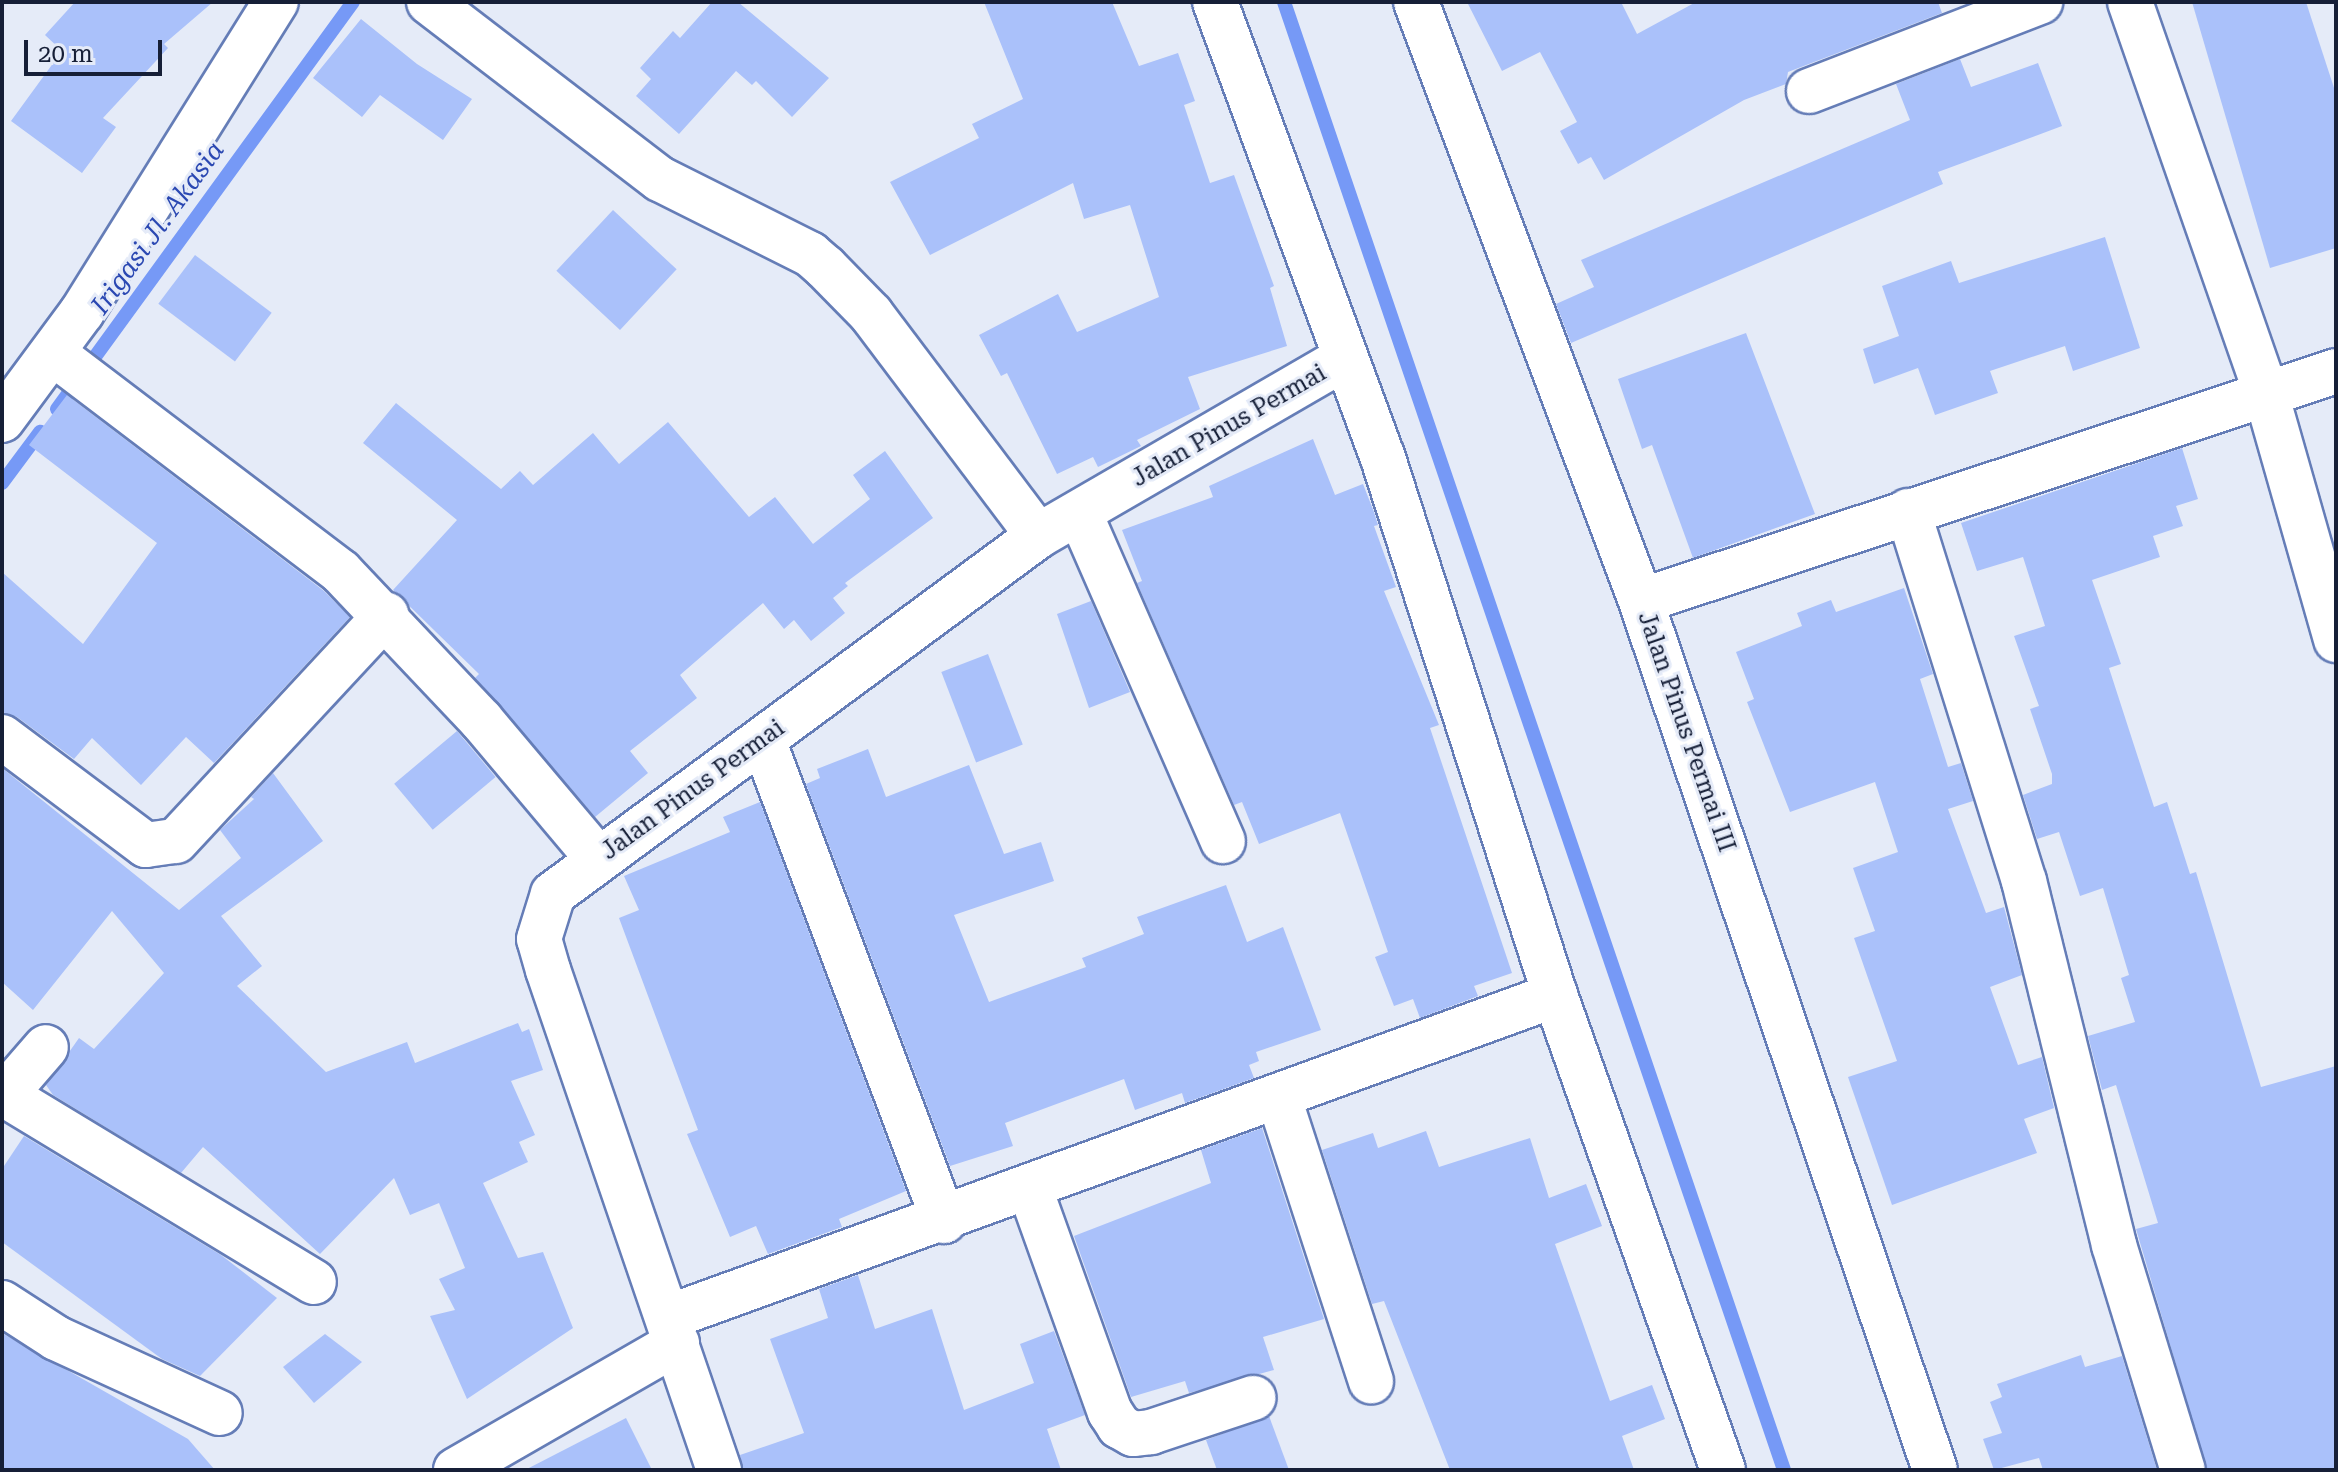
<!DOCTYPE html>
<html>
<head>
<meta charset="utf-8">
<style>
	body { margin:0 }
	#map { position:relative; width:2338px; height:1472px; overflow:hidden; background:#e5ebf8; font-family:"Roboto Serif",serif }
	div>[style] { position:absolute }
	.stream>* { height:14px; margin:-7px; padding:0 7px; transform-origin:7px; border-radius:7px; background:#7699f6 }
	.building>* { inset:0; background:#aac1fa; transform-origin:0 0 }
	.roads { filter:drop-shadow(2px 0 #657db7) drop-shadow(-2px 0 #657db7) drop-shadow(0 2px #657db7) drop-shadow(0 -2px #657db7) }
	.minor>* { height:44px; margin:-22px; padding:0 22px; transform-origin:22px; border-radius:22px; background:#fff }
	.tertiary>* { height:44px; margin:-22px; padding:0 22px; transform-origin:22px; border-radius:22px; background:#fff }
	span { translate:-50% -50%; white-space:nowrap; text-align:center; line-height:1.15; -webkit-text-stroke:6px #e5ebf8; paint-order:stroke }
	.street-label { font-size:24px; color:#161f37 }
	.water-label { font-size:26px; color:#2b48b2; font-style:italic }
	.frame { position:absolute; inset:0; border:4px solid #161f37; pointer-events:none }
	.scale { position:absolute; left:24px; top:40px; width:138px; height:36px; box-sizing:border-box; border:4px solid #161f37; border-top:0; padding-left:10px; font-size:24px; line-height:28px; white-space:nowrap; color:#161f37; -webkit-text-stroke:6px #e5ebf8; paint-order:stroke }
</style>
</head>
<body>
<div id="map">
	<div class="stream">
		<i style="left:1284px;top:2px;width:1551px;rotate:71.19deg"></i>
		<i style="left:57px;top:409px;width:503px;rotate:-53.97deg"></i>
		<i style="left:2px;top:483px;width:64px;rotate:-53.3deg"></i>
	</div>
	<div class="building">
		<i style="clip-path:polygon(75px 2px,213px 2px,164px 44px,168px 48px,103px 118px,116px 127px,82px 173px,11px 121px,62px 51px,45px 35px)"></i>
		<i style="clip-path:polygon(712px 2px,738px 2px,829px 78px,792px 117px,756px 81px,752px 85px,736px 71px,679px 134px,636px 96px,651px 79px,640px 68px,673px 31px,680px 38px)"></i>
		<i style="clip-path:polygon(984px 2px,1112px 2px,1139px 66px,1178px 53px,1195px 101px,1184px 105px,1210px 183px,1234px 175px,1274px 286px,1270px 288px,1287px 346px,1188px 377px,1200px 409px,1137px 440px,1141px 446px,1098px 467px,1093px 457px,1057px 474px,1007px 373px,1001px 376px,979px 335px,1058px 294px,1077px 332px,1159px 297px,1130px 205px,1084px 219px,1073px 183px,930px 255px,890px 182px,979px 138px,972px 124px,1023px 99px)"></i>
		<i style="clip-path:polygon(1467px 2px,1621px 2px,1637px 34px,1696px 2px,1938px 2px,1942px 13px,1788px 72px,1786px 84px,1744px 100px,1604px 180px,1591px 157px,1578px 164px,1560px 131px,1577px 122px,1540px 52px,1502px 71px)"></i>
		<i style="clip-path:polygon(2192px 2px,2306px 2px,2336px 94px,2336px 248px,2270px 268px)"></i>
		<i style="clip-path:polygon(361px 19px,417px 64px,472px 99px,443px 140px,380px 95px,362px 117px,313px 78px)"></i>
		<i style="clip-path:polygon(1960px 59px,1971px 87px,2038px 63px,2062px 126px,1938px 172px,1943px 184px,1571px 343px,1556px 304px,1594px 287px,1581px 260px,1910px 120px,1896px 84px)"></i>
		<i style="left:613px;top:210px;width:87px;height:83px;rotate:43deg"></i>
		<i style="clip-path:polygon(2105px 237px,2140px 348px,2073px 371px,2065px 346px,1990px 371px,1998px 393px,1935px 415px,1918px 368px,1874px 384px,1863px 349px,1899px 336px,1882px 286px,1951px 261px,1959px 283px)"></i>
		<i style="left:195px;top:255px;width:96px;height:61px;rotate:37deg"></i>
		<i style="clip-path:polygon(1746px 333px,1815px 514px,1693px 558px,1652px 445px,1642px 449px,1618px 379px)"></i>
		<i style="clip-path:polygon(67px 395px,324px 591px,350px 617px,214px 763px,186px 737px,141px 785px,92px 738px,74px 759px,17px 717px,2px 712px,2px 572px,83px 644px,157px 543px,29px 445px)"></i>
		<i style="clip-path:polygon(396px 403px,501px 489px,520px 471px,533px 485px,593px 433px,619px 464px,668px 422px,749px 517px,775px 497px,813px 544px,870px 499px,853px 475px,885px 451px,933px 518px,845px 583px,848px 586px,833px 598px,845px 613px,811px 641px,794px 620px,784px 629px,763px 603px,680px 675px,697px 698px,630px 751px,648px 773px,595px 817px,475px 678px,479px 674px,393px 590px,457px 520px,363px 443px)"></i>
		<i style="clip-path:polygon(1313px 439px,1335px 495px,1363px 484px,1374px 512px,1378px 525px,1374px 526px,1396px 587px,1384px 591px,1439px 725px,1430px 728px,1512px 973px,1474px 986px,1478px 996px,1420px 1018px,1413px 999px,1394px 1006px,1375px 957px,1388px 952px,1340px 813px,1259px 844px,1242px 802px,1234px 805px,1137px 583px,1142px 581px,1122px 530px,1213px 497px,1209px 486px)"></i>
		<i style="clip-path:polygon(2182px 448px,2198px 499px,2176px 506px,2183px 526px,2153px 536px,2160px 557px,2092px 580px,2121px 664px,2109px 668px,2154px 807px,2167px 802px,2190px 874px,2196px 872px,2261px 1087px,2336px 1066px,2336px 1470px,2207px 1470px,2136px 1229px,2158px 1223px,2116px 1085px,2102px 1090px,2088px 1036px,2135px 1022px,2121px 978px,2129px 975px,2103px 888px,2080px 896px,2059px 832px,2037px 839px,2023px 795px,2052px 784px,2052px 774px,2030px 709px,2039px 706px,2014px 636px,2045px 626px,2023px 557px,1977px 571px,1961px 523px)"></i>
		<i style="clip-path:polygon(1904px 588px,1933px 674px,1920px 679px,1948px 767px,1961px 763px,1973px 801px,1948px 809px,1986px 913px,2004px 907px,2022px 975px,1990px 987px,2018px 1065px,2042px 1057px,2054px 1108px,2024px 1119px,2037px 1153px,1892px 1205px,1848px 1077px,1897px 1061px,1854px 938px,1875px 931px,1853px 868px,1898px 852px,1875px 782px,1790px 812px,1747px 702px,1754px 699px,1736px 652px,1802px 626px,1797px 613px,1831px 600px,1836px 612px)"></i>
		<i style="clip-path:polygon(1091px 601px,1130px 692px,1089px 708px,1057px 614px)"></i>
		<i style="left:988px;top:654px;width:97px;height:50px;rotate:69deg"></i>
		<i style="left:457px;top:731px;width:60px;height:82px;rotate:50deg"></i>
		<i style="clip-path:polygon(868px 749px,886px 797px,969px 765px,1004px 854px,1041px 842px,1054px 881px,954px 915px,989px 1002px,1086px 967px,1082px 958px,1144px 934px,1137px 917px,1226px 885px,1247px 942px,1283px 927px,1321px 1030px,1256px 1052px,1259px 1061px,1249px 1065px,1254px 1078px,1185px 1103px,1182px 1093px,1135px 1110px,1124px 1079px,1005px 1123px,1013px 1146px,950px 1166px,806px 784px,820px 778px,817px 769px)"></i>
		<i style="clip-path:polygon(2px 768px,179px 910px,241px 858px,220px 830px,254px 799px,251px 797px,273px 773px,323px 841px,221px 916px,262px 966px,237px 986px,326px 1072px,407px 1042px,415px 1063px,518px 1023px,522px 1032px,529px 1029px,543px 1070px,511px 1081px,535px 1135px,519px 1142px,528px 1162px,483px 1183px,518px 1258px,543px 1252px,573px 1328px,467px 1399px,430px 1316px,455px 1310px,439px 1279px,465px 1268px,439px 1203px,410px 1215px,394px 1178px,320px 1254px,203px 1147px,181px 1173px,53px 1095px,46px 1085px,79px 1038px,94px 1049px,164px 973px,112px 911px,33px 1010px,2px 982px)"></i>
		<i style="clip-path:polygon(760px 802px,906px 1191px,839px 1219px,842px 1227px,768px 1254px,756px 1226px,730px 1237px,687px 1134px,698px 1130px,619px 918px,639px 910px,624px 876px,730px 832px,723px 817px)"></i>
		<i style="clip-path:polygon(1262px 1128px,1324px 1319px,1263px 1337px,1274px 1370px,1189px 1393px,1185px 1381px,1131px 1397px,1074px 1236px,1211px 1183px,1201px 1150px)"></i>
		<i style="clip-path:polygon(1426px 1131px,1439px 1167px,1530px 1138px,1549px 1198px,1586px 1184px,1602px 1226px,1555px 1244px,1610px 1401px,1652px 1385px,1665px 1419px,1622px 1436px,1634px 1470px,1450px 1470px,1384px 1301px,1372px 1304px,1322px 1150px,1373px 1133px,1378px 1148px)"></i>
		<i style="clip-path:polygon(24px 1136px,221px 1255px,277px 1298px,200px 1376px,162px 1359px,2px 1242px,2px 1169px)"></i>
		<i style="clip-path:polygon(858px 1275px,875px 1329px,932px 1309px,964px 1410px,1034px 1383px,1020px 1344px,1054px 1331px,1085px 1415px,1047px 1429px,1061px 1470px,743px 1470px,740px 1455px,804px 1433px,770px 1339px,828px 1318px,819px 1289px)"></i>
		<i style="clip-path:polygon(2px 1333px,188px 1439px,215px 1470px,2px 1470px)"></i>
		<i style="clip-path:polygon(325px 1334px,362px 1362px,314px 1403px,283px 1367px)"></i>
		<i style="clip-path:polygon(2081px 1355px,2085px 1367px,2122px 1356px,2157px 1470px,2043px 1470px,2039px 1458px,1994px 1470px,1983px 1439px,2002px 1433px,1990px 1402px,2002px 1397px,1997px 1384px)"></i>
		<i style="clip-path:polygon(1269px 1416px,1289px 1470px,1217px 1470px,1206px 1440px)"></i>
		<i style="clip-path:polygon(626px 1418px,652px 1470px,525px 1470px)"></i>
	</div>
	<div class="roads">
		<div class="minor">
			<i style="left:429px;top:2px;width:291px;rotate:37.5deg"></i>
			<i style="left:660px;top:179px;width:168px;rotate:26.6deg"></i>
			<i style="left:810px;top:254px;width:20px;rotate:41deg"></i>
			<i style="left:825px;top:267px;width:66px;rotate:45.6deg"></i>
			<i style="left:871px;top:314px;width:278px;rotate:53deg"></i>
			<i style="left:1416px;top:2px;width:640px;rotate:69.41deg"></i>
			<i style="left:1641px;top:601px;width:917px;rotate:71.31deg"></i>
			<i style="left:2130px;top:2px;width:411px;rotate:70.8deg"></i>
			<i style="left:2265px;top:390px;width:260px;rotate:74.1deg"></i>
			<i style="left:1809px;top:91px;width:248px;rotate:-21.1deg"></i>
			<i style="left:54px;top:354px;width:360px;rotate:37.2deg"></i>
			<i style="left:341px;top:572px;width:204px;rotate:46.6deg"></i>
			<i style="left:481px;top:720px;width:182px;rotate:49.9deg"></i>
			<i style="left:2px;top:420px;width:134px;rotate:-53.5deg"></i>
			<i style="left:82px;top:312px;width:366px;rotate:-58deg"></i>
			<i style="left:1908px;top:511px;width:388px;rotate:72.6deg"></i>
			<i style="left:2024px;top:881px;width:375px;rotate:76.1deg"></i>
			<i style="left:2114px;top:1245px;width:235px;rotate:73deg"></i>
			<i style="left:1080px;top:514px;width:357px;rotate:66.4deg"></i>
			<i style="left:1641px;top:601px;width:732px;rotate:-18.31deg"></i>
			<i style="left:2px;top:737px;width:180px;rotate:36.9deg"></i>
			<i style="left:146px;top:845px;width:30px;rotate:-8deg"></i>
			<i style="left:176px;top:841px;width:309px;rotate:-47.1deg"></i>
			<i style="left:763px;top:740px;width:514px;rotate:69.38deg"></i>
			<i style="left:5px;top:1095px;width:361px;rotate:31.2deg"></i>
			<i style="left:2px;top:1098px;width:67px;rotate:-49.2deg"></i>
			<i style="left:1279px;top:1098px;width:298px;rotate:72deg"></i>
			<i style="left:1030px;top:1189px;width:237px;rotate:70.3deg"></i>
			<i style="left:1110px;top:1412px;width:17px;rotate:57deg"></i>
			<i style="left:1119px;top:1426px;width:16px;rotate:30deg"></i>
			<i style="left:1133px;top:1434px;width:18px;rotate:-6deg"></i>
			<i style="left:1151px;top:1432px;width:108px;rotate:-18.4deg"></i>
			<i style="left:2px;top:1303px;width:64px;rotate:32.9deg"></i>
			<i style="left:56px;top:1338px;width:180px;rotate:24.6deg"></i>
			<i style="left:669px;top:1317px;width:943px;rotate:-19.97deg"></i>
			<i style="left:456px;top:1470px;width:255px;rotate:-29.9deg"></i>
			<i style="left:719px;top:1470px;width:528px;rotate:-108.88deg"></i>
			<i style="left:548px;top:970px;width:32px;rotate:-106deg"></i>
			<i style="left:539px;top:939px;width:47px;rotate:-72.7deg"></i>
			<i style="left:553px;top:894px;width:603px;rotate:-36.43deg"></i>
			<i style="left:1038px;top:536px;width:355px;rotate:-30.1deg"></i>
		</div>
		<div class="tertiary">
			<i style="left:1215px;top:2px;width:483px;rotate:69.8deg"></i>
			<i style="left:1382px;top:455px;width:567px;rotate:72.24deg"></i>
			<i style="left:1555px;top:995px;width:504px;rotate:70.52deg"></i>
		</div>
	</div>
	<div class="street-label">
		<span style="left:1229px;top:426px;rotate:-30deg">Jalan Pinus Permai</span>
		<span style="left:1686px;top:732px;rotate:71deg">Jalan Pinus Permai III</span>
		<span style="left:693px;top:790px;rotate:-36deg">Jalan Pinus Permai</span>
	</div>
	<div class="water-label">
		<span style="left:158px;top:228px;rotate:-54deg">Irigasi Jl. Akasia</span>
	</div>
	<div class="frame"></div>
	<div class="scale">20 m</div>
</div>
</body>
</html>
